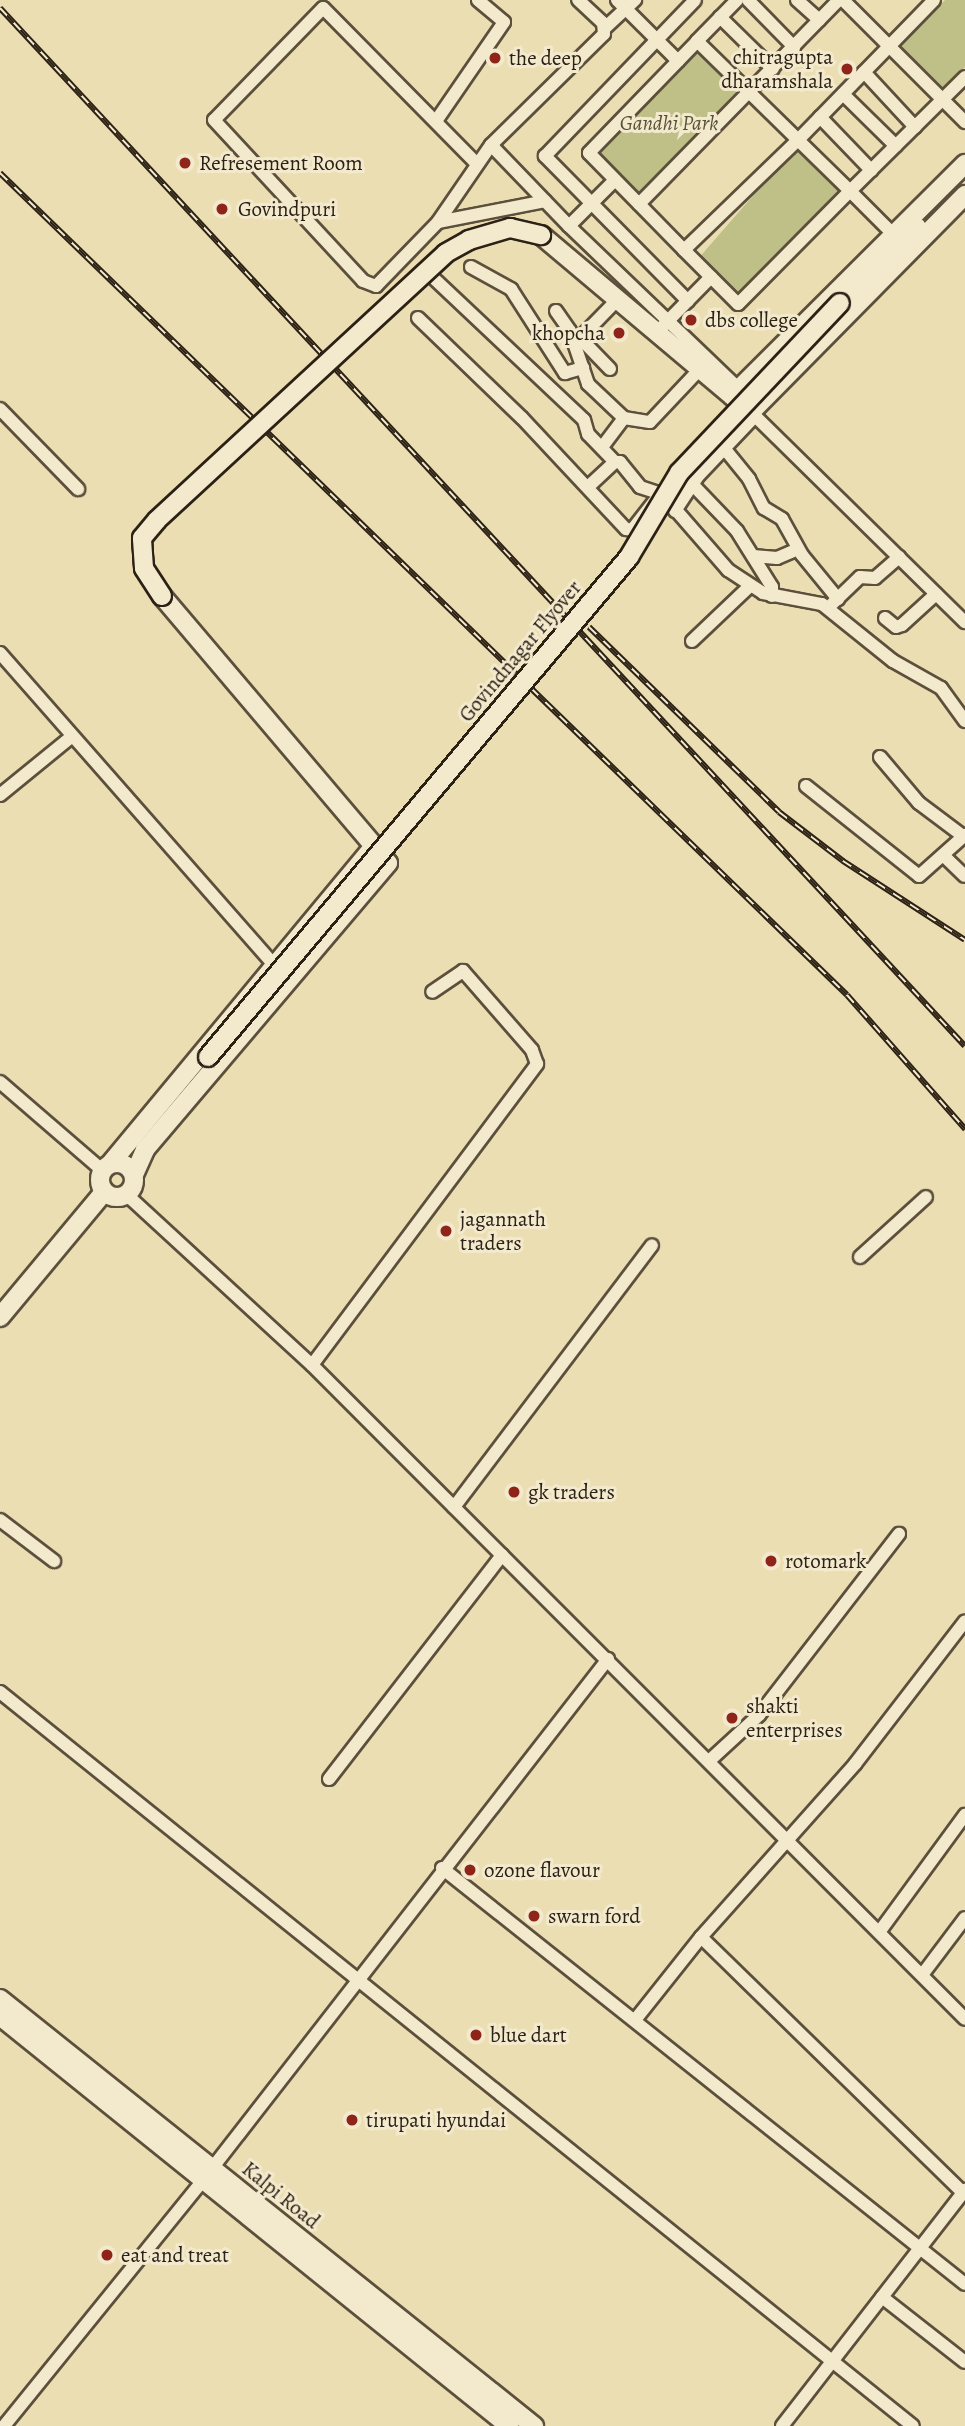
<!DOCTYPE html>
<html>
<head>
<meta charset="utf-8">
<style>
	body { margin:0 }
	#map { position:relative; width:965px; height:2426px; overflow:hidden; background:#ecdeb3; font-family:Alegreya,serif }
	div>[style] { position:absolute }
	.green>* { inset:0; background:#bfbf88; transform-origin:0 0 }
	.roads { filter:drop-shadow(2px 0 #5c503c) drop-shadow(-2px 0 #5c503c) drop-shadow(0 2px #5c503c) drop-shadow(0 -2px #5c503c) }
	.minor>* { height:12px; margin:-6px; padding:0 6px; transform-origin:6px; border-radius:6px; background:#f3eace }
	.secondary>* { height:18px; margin:-9px; padding:0 9px; transform-origin:9px; border-radius:9px; background:#f3eace }
	.secondary>.ring { margin:-9px; padding:0; box-sizing:content-box; background:none; border:18px solid #f3eace; border-radius:50% }
	.rail>* { height:6px; margin-top:-3px; transform-origin:0; background:repeating-linear-gradient(90deg,#f3eace 0 10px,#2c2115 0 20px); box-sizing:border-box; border-block:2px solid #2c2115 }
	.bridges { filter:drop-shadow(2px 0 #2c2115) drop-shadow(-2px 0 #2c2115) drop-shadow(0 2px #2c2115) drop-shadow(0 -2px #2c2115) }
	.secondary-bridge>* { height:18px; margin:-9px; padding:0 9px; transform-origin:9px; border-radius:9px; background:#f3eace }
	.dots>* { width:19px; height:19px; translate:-50% -50%; box-sizing:border-box; border:4px solid #f3eace; border-radius:50% }
	span { translate:-50% -50%; white-space:nowrap; text-align:center; line-height:1.15; -webkit-text-stroke:6px #f3eace; paint-order:stroke }
	.poi-label { font-size:21px; color:#2c2115 }
	.right { translate:-100% -50%; text-align:right }
	.left { translate:0 -50%; text-align:left }
	.park-label { font-size:21px; color:#585038; font-style:italic }
	.street-label { font-size:21px; color:#2c2115 }
</style>
</head>
<body>
<div id="map">
	<div class="green">
		<i style="clip-path:polygon(945px 0,965px 0,965px 67px,942px 90px,897px 48px)"></i>
		<i style="left:698px;top:49px;width:64px;height:147px;rotate:43deg"></i>
		<i style="left:797px;top:145px;width:67px;height:151px;rotate:41deg"></i>
	</div>
	<div class="roads">
		<div class="minor">
			<i style="left:617px;top:0;width:86px;rotate:45deg"></i>
			<i style="left:678px;top:61px;width:128px;rotate:134.1deg"></i>
			<i style="left:589px;top:153px;width:136px;rotate:45.6deg"></i>
			<i style="left:684px;top:250px;width:158px;rotate:-44deg"></i>
			<i style="left:798px;top:140px;width:73px;rotate:44.4deg"></i>
			<i style="left:850px;top:191px;width:159px;rotate:134.7deg"></i>
			<i style="left:738px;top:304px;width:76px;rotate:-135deg"></i>
			<i style="left:748px;top:0;width:66px;rotate:45.6deg"></i>
			<i style="left:797px;top:0;width:30px;rotate:42deg"></i>
			<i style="left:843px;top:0;width:173px;rotate:45deg"></i>
			<i style="left:720px;top:17px;width:74px;rotate:44.5deg"></i>
			<i style="left:606px;top:27px;width:40px;rotate:-43deg"></i>
			<i style="left:697px;top:41px;width:57px;rotate:-45.7deg"></i>
			<i style="left:678px;top:61px;width:28px;rotate:-46deg"></i>
			<i style="left:697px;top:41px;width:141px;rotate:44.4deg"></i>
			<i style="left:798px;top:140px;width:195px;rotate:-45.8deg"></i>
			<i style="left:864px;top:72px;width:75px;rotate:47.2deg"></i>
			<i style="left:843px;top:94px;width:74px;rotate:44.5deg"></i>
			<i style="left:820px;top:117px;width:74px;rotate:46.1deg"></i>
			<i style="left:436px;top:121px;width:120px;rotate:-55.5deg"></i>
			<i style="left:504px;top:22px;width:34px;rotate:-140deg"></i>
			<i style="left:491px;top:145px;width:112px;rotate:46.1deg"></i>
			<i style="left:569px;top:226px;width:65px;rotate:-45deg"></i>
			<i style="left:477px;top:164px;width:219px;rotate:-134.6deg"></i>
			<i style="left:323px;top:8px;width:156px;rotate:134.2deg"></i>
			<i style="left:214px;top:120px;width:219px;rotate:47.2deg"></i>
			<i style="left:363px;top:281px;width:14px;rotate:21deg"></i>
			<i style="left:376px;top:286px;width:89px;rotate:-45.9deg"></i>
			<i style="left:438px;top:222px;width:93px;rotate:-55.5deg"></i>
			<i style="left:491px;top:145px;width:158px;rotate:-44.5deg"></i>
			<i style="left:604px;top:34px;width:11px;rotate:-95deg"></i>
			<i style="left:603px;top:23px;width:34px;rotate:-137deg"></i>
			<i style="left:639px;top:204px;width:286px;rotate:-45.6deg"></i>
			<i style="left:438px;top:222px;width:109px;rotate:-11.1deg"></i>
			<i style="left:569px;top:226px;width:236px;rotate:43.8deg"></i>
			<i style="left:892px;top:233px;width:59px;rotate:-135deg"></i>
			<i style="left:850px;top:191px;width:162px;rotate:-44.7deg"></i>
			<i style="left:471px;top:267px;width:46px;rotate:28.8deg"></i>
			<i style="left:511px;top:289px;width:100px;rotate:57.3deg"></i>
			<i style="left:565px;top:373px;width:19px;rotate:-16deg"></i>
			<i style="left:426px;top:271px;width:217px;rotate:43.3deg"></i>
			<i style="left:584px;top:420px;width:15px;rotate:74deg"></i>
			<i style="left:588px;top:434px;width:39px;rotate:46deg"></i>
			<i style="left:688px;top:301px;width:204px;rotate:-134.6deg"></i>
			<i style="left:545px;top:156px;width:216px;rotate:-46.1deg"></i>
			<i style="left:556px;top:311px;width:24px;rotate:55deg"></i>
			<i style="left:570px;top:331px;width:56px;rotate:71.2deg"></i>
			<i style="left:588px;top:384px;width:50px;rotate:43.4deg"></i>
			<i style="left:624px;top:418px;width:36px;rotate:127deg"></i>
			<i style="left:418px;top:318px;width:144px;rotate:43.9deg"></i>
			<i style="left:522px;top:418px;width:152px;rotate:46.9deg"></i>
			<i style="left:626px;top:529px;width:6px;rotate:9deg"></i>
			<i style="left:632px;top:530px;width:39px;rotate:-52deg"></i>
			<i style="left:662px;top:327px;width:70px;rotate:-45.6deg"></i>
			<i style="left:610px;top:369px;width:43px;rotate:-134.1deg"></i>
			<i style="left:580px;top:338px;width:54px;rotate:-45.7deg"></i>
			<i style="left:0;top:409px;width:112px;rotate:45.7deg"></i>
			<i style="left:751px;top:412px;width:300px;rotate:44.5deg"></i>
			<i style="left:624px;top:418px;width:26px;rotate:9deg"></i>
			<i style="left:650px;top:422px;width:73px;rotate:-46.7deg"></i>
			<i style="left:724px;top:448px;width:40px;rotate:51deg"></i>
			<i style="left:749px;top:479px;width:33px;rotate:63deg"></i>
			<i style="left:764px;top:508px;width:21px;rotate:31deg"></i>
			<i style="left:782px;top:519px;width:41px;rotate:60.9deg"></i>
			<i style="left:802px;top:555px;width:57px;rotate:50.7deg"></i>
			<i style="left:692px;top:484px;width:65px;rotate:46.2deg"></i>
			<i style="left:737px;top:531px;width:66px;rotate:58deg"></i>
			<i style="left:772px;top:587px;width:9px;rotate:90deg"></i>
			<i style="left:589px;top:486px;width:35px;rotate:-43deg"></i>
			<i style="left:615px;top:462px;width:5px"></i>
			<i style="left:620px;top:462px;width:32px;rotate:51deg"></i>
			<i style="left:640px;top:487px;width:23px;rotate:18deg"></i>
			<i style="left:662px;top:494px;width:101px;rotate:49deg"></i>
			<i style="left:728px;top:570px;width:42px;rotate:33.3deg"></i>
			<i style="left:763px;top:593px;width:60px;rotate:10.6deg"></i>
			<i style="left:822px;top:604px;width:91px;rotate:38.8deg"></i>
			<i style="left:893px;top:661px;width:55px;rotate:29.4deg"></i>
			<i style="left:941px;top:688px;width:41px;rotate:54deg"></i>
			<i style="left:675px;top:511px;width:42px;rotate:-56.7deg"></i>
			<i style="left:698px;top:476px;width:83px;rotate:-46.5deg"></i>
			<i style="left:753px;top:556px;width:24px;rotate:5deg"></i>
			<i style="left:777px;top:558px;width:23px;rotate:-23deg"></i>
			<i style="left:832px;top:604px;width:39px;rotate:-44deg"></i>
			<i style="left:860px;top:577px;width:15px;rotate:4deg"></i>
			<i style="left:875px;top:578px;width:32px;rotate:-41deg"></i>
			<i style="left:885px;top:618px;width:14px;rotate:39deg"></i>
			<i style="left:896px;top:627px;width:6px;rotate:-18deg"></i>
			<i style="left:902px;top:625px;width:46px;rotate:-42.4deg"></i>
			<i style="left:692px;top:641px;width:80px;rotate:-43.5deg"></i>
			<i style="left:0;top:653px;width:414px;rotate:48.7deg"></i>
			<i style="left:880px;top:757px;width:60px;rotate:49.7deg"></i>
			<i style="left:919px;top:803px;width:55px;rotate:36.9deg"></i>
			<i style="left:806px;top:786px;width:144px;rotate:38.5deg"></i>
			<i style="left:919px;top:876px;width:62px;rotate:-41.7deg"></i>
			<i style="left:0;top:795px;width:92px;rotate:-39.2deg"></i>
			<i style="left:943px;top:855px;width:30px;rotate:44deg"></i>
			<i style="left:0;top:1082px;width:135px;rotate:40.8deg"></i>
			<i style="left:127px;top:1195px;width:251px;rotate:42.6deg"></i>
			<i style="left:312px;top:1365px;width:924px;rotate:45.04deg"></i>
			<i style="left:860px;top:1257px;width:89px;rotate:-42.3deg"></i>
			<i style="left:312px;top:1365px;width:376px;rotate:-53.2deg"></i>
			<i style="left:537px;top:1064px;width:15px;rotate:-110deg"></i>
			<i style="left:532px;top:1050px;width:105px;rotate:-131.1deg"></i>
			<i style="left:463px;top:971px;width:37px;rotate:146deg"></i>
			<i style="left:454px;top:1507px;width:328px;rotate:-52.9deg"></i>
			<i style="left:0;top:1520px;width:68px;rotate:37.2deg"></i>
			<i style="left:0;top:1692px;width:1171px;rotate:38.8deg"></i>
			<i style="left:709px;top:1761px;width:68px;rotate:-42.6deg"></i>
			<i style="left:759px;top:1715px;width:229px;rotate:-52.3deg"></i>
			<i style="left:329px;top:1779px;width:283px;rotate:-52.3deg"></i>
			<i style="left:442px;top:1868px;width:668px;rotate:38.5deg"></i>
			<i style="left:880px;top:1931px;width:144px;rotate:-53.8deg"></i>
			<i style="left:701px;top:1937px;width:366px;rotate:44.3deg"></i>
			<i style="left:922px;top:1975px;width:71px;rotate:-53deg"></i>
			<i style="left:635px;top:2020px;width:106px;rotate:-51.5deg"></i>
			<i style="left:701px;top:1937px;width:232px;rotate:-48.3deg"></i>
			<i style="left:855px;top:1764px;width:180px;rotate:-52.4deg"></i>
			<i style="left:882px;top:2297px;width:105px;rotate:38.1deg"></i>
			<i style="left:4px;top:2426px;width:316px;rotate:-51deg"></i>
			<i style="left:203px;top:2180px;width:660px;rotate:-52.14deg"></i>
			<i style="left:782px;top:2426px;width:299px;rotate:-52.2deg"></i>
		</div>
		<div class="secondary">
			<i style="left:541px;top:235px;width:275px;rotate:40.1deg"></i>
			<i style="left:751px;top:412px;width:305px;rotate:-45.4deg"></i>
			<i style="left:850px;top:293px;width:94px;rotate:-44.6deg"></i>
			<i style="left:732px;top:396px;width:329px;rotate:-44.9deg"></i>
			<i style="left:162px;top:596px;width:328px;rotate:49.7deg"></i>
			<i class="ring" style="left:100px;top:1163px;width:16px;height:16px"></i>
			<i style="left:111px;top:1163px;width:412px;rotate:-50.3deg"></i>
			<i style="left:374px;top:846px;width:22px;rotate:51deg"></i>
			<i style="left:388px;top:863px;width:376px;rotate:130.3deg"></i>
			<i style="left:145px;top:1150px;width:27px;rotate:114deg"></i>
			<i style="left:0;top:1317px;width:163px;rotate:-50.2deg"></i>
			<i style="left:0;top:1999px;width:684px;rotate:38.65deg"></i>
			<i style="left:0;top:2016px;width:654px;rotate:38.85deg"></i>
		</div>
	</div>
	<div class="rail">
		<i style="left:0;top:8px;width:1417px;rotate:47.09deg"></i>
		<i style="left:0;top:173px;width:1180px;rotate:44.14deg"></i>
		<i style="left:847px;top:995px;width:179px;rotate:48.6deg"></i>
		<i style="left:589px;top:627px;width:265px;rotate:44.2deg"></i>
		<i style="left:779px;top:812px;width:81px;rotate:37.4deg"></i>
		<i style="left:843px;top:861px;width:145px;rotate:32.9deg"></i>
	</div>
	<div class="bridges">
		<div class="secondary-bridge">
			<i style="left:162px;top:596px;width:33px;rotate:-123deg"></i>
			<i style="left:144px;top:568px;width:30px;rotate:-94deg"></i>
			<i style="left:142px;top:538px;width:23px;rotate:-50deg"></i>
			<i style="left:157px;top:520px;width:393px;rotate:-42.7deg"></i>
			<i style="left:446px;top:253px;width:26px;rotate:-29deg"></i>
			<i style="left:469px;top:240px;width:43px;rotate:-16.3deg"></i>
			<i style="left:510px;top:228px;width:32px;rotate:13deg"></i>
			<i style="left:208px;top:1057px;width:654px;rotate:-49.9deg"></i>
			<i style="left:629px;top:557px;width:98px;rotate:-59.2deg"></i>
			<i style="left:679px;top:473px;width:234px;rotate:-46.6deg"></i>
		</div>
	</div>
	<div class="dots">
		<i style="left:495px;top:58px;background:#8f2418"></i>
		<i style="left:847px;top:69px;background:#8f2418"></i>
		<i style="left:185px;top:163px;background:#8f2418"></i>
		<i style="left:222px;top:209px;background:#8f2418"></i>
		<i style="left:691px;top:320px;background:#8f2418"></i>
		<i style="left:619px;top:333px;background:#8f2418"></i>
		<i style="left:446px;top:1231px;background:#8f2418"></i>
		<i style="left:514px;top:1492px;background:#8f2418"></i>
		<i style="left:771px;top:1561px;background:#8f2418"></i>
		<i style="left:732px;top:1718px;background:#8f2418"></i>
		<i style="left:470px;top:1870px;background:#8f2418"></i>
		<i style="left:534px;top:1916px;background:#8f2418"></i>
		<i style="left:476px;top:2035px;background:#8f2418"></i>
		<i style="left:352px;top:2120px;background:#8f2418"></i>
		<i style="left:107px;top:2255px;background:#8f2418"></i>
	</div>
	<div class="poi-label">
		<span class="right" style="left:833px;top:69px">chitragupta<br>dharamshala</span>
		<span class="left" style="left:509px;top:58px">the deep</span>
		<span class="left" style="left:199px;top:163px">Refresement Room</span>
		<span class="left" style="left:238px;top:209px">Govindpuri</span>
		<span class="left" style="left:705px;top:320px">dbs college</span>
		<span class="right" style="left:605px;top:333px">khopcha</span>
		<span class="left" style="left:460px;top:1231px">jagannath<br>traders</span>
		<span class="left" style="left:528px;top:1492px">gk traders</span>
		<span class="left" style="left:785px;top:1561px">rotomark</span>
		<span class="left" style="left:746px;top:1718px">shakti<br>enterprises</span>
		<span class="left" style="left:484px;top:1870px">ozone flavour</span>
		<span class="left" style="left:548px;top:1916px">swarn ford</span>
		<span class="left" style="left:490px;top:2035px">blue dart</span>
		<span class="left" style="left:366px;top:2120px">tirupati hyundai</span>
		<span class="left" style="left:121px;top:2255px">eat and treat</span>
	</div>
	<div class="park-label">
		<span style="left:669px;top:123px">Gandhi Park</span>
	</div>
	<div class="street-label">
		<span style="left:520px;top:651px;rotate:-50deg">Govindnagar Flyover</span>
		<span style="left:281px;top:2195px;rotate:39deg">Kalpi Road</span>
	</div>
</div>
</body>
</html>
